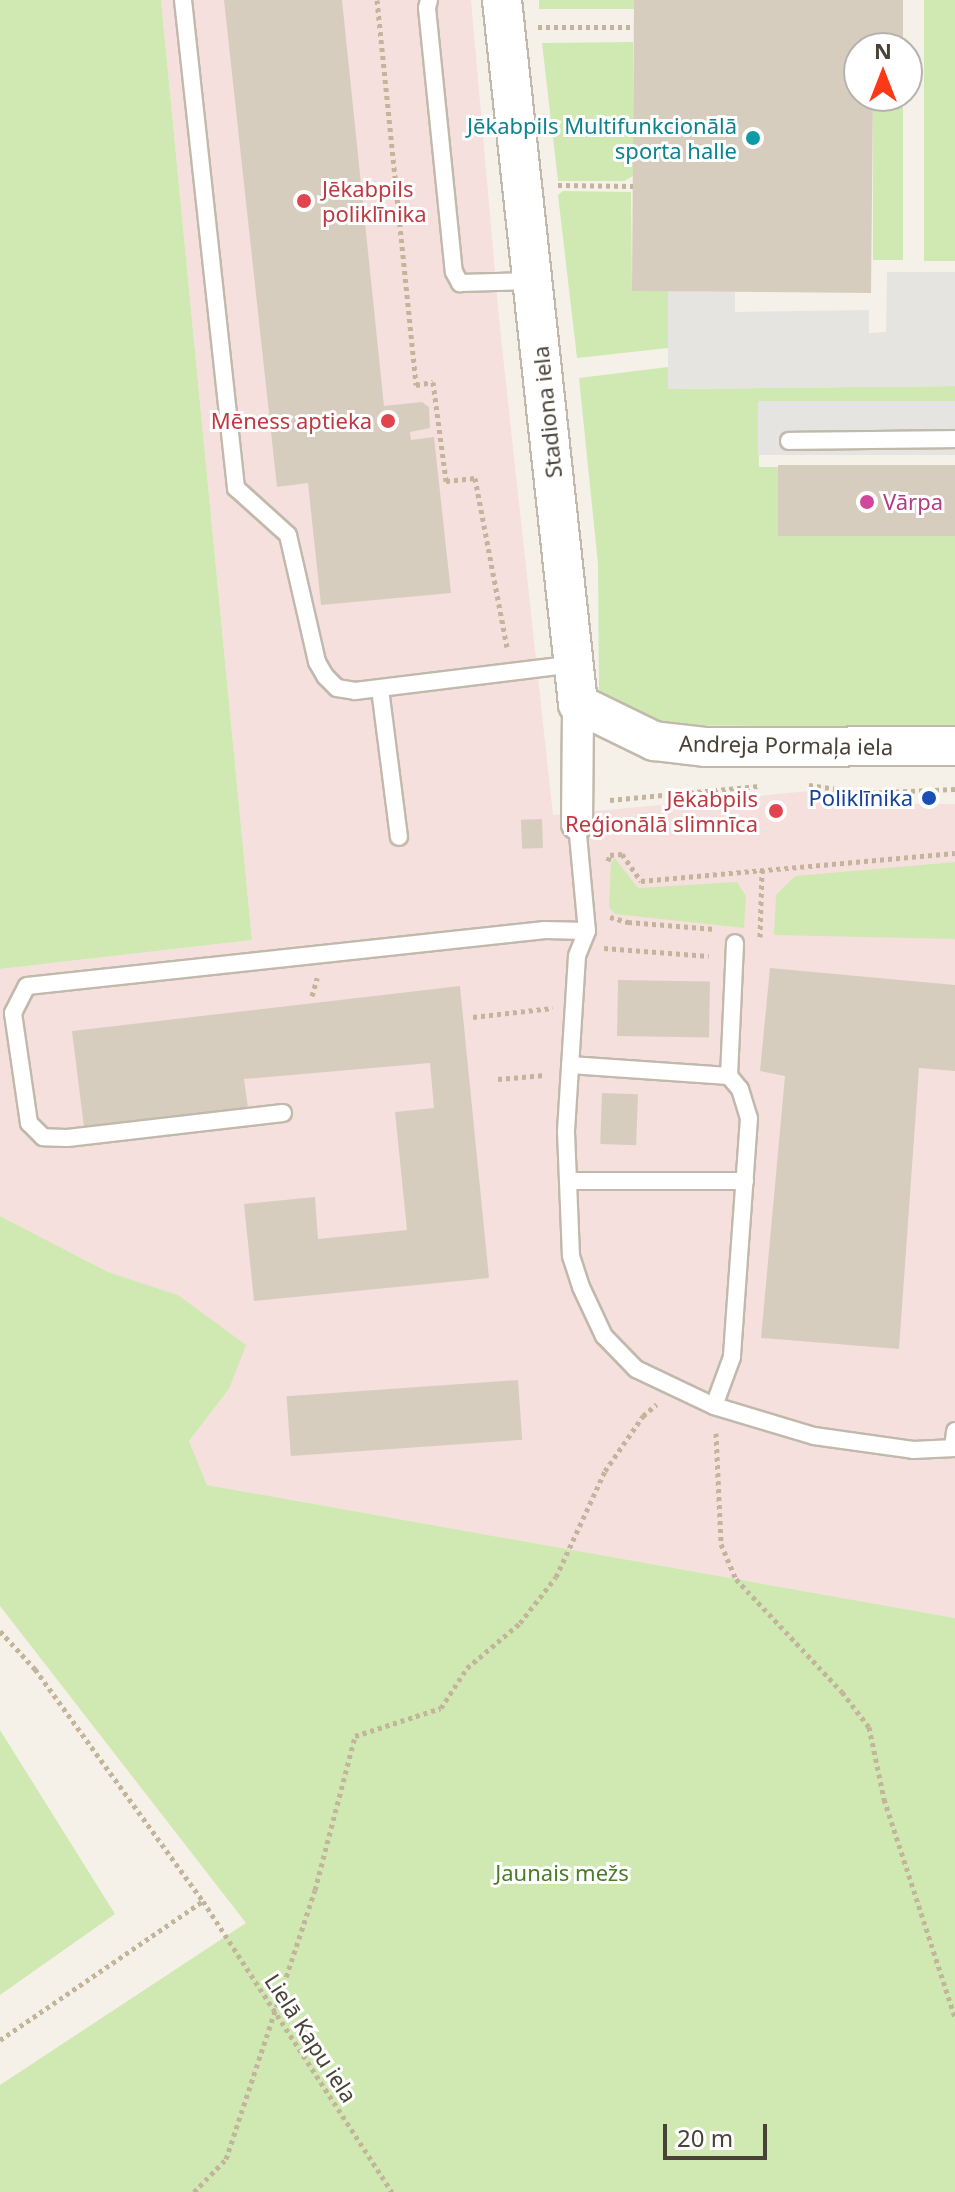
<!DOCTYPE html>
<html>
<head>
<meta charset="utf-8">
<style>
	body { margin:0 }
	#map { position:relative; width:955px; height:2192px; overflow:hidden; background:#f5f1e9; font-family:"Noto Sans",sans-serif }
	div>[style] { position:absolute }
	.medical>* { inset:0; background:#f5e0dd }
	.green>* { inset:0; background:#d0e9b2; transform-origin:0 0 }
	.parking>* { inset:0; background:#e6e4e1; transform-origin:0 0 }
	.building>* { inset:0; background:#d7cdbe; transform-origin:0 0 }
	.path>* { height:5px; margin-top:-2.5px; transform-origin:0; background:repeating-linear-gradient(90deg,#c3b59c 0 4px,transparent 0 8px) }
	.roads { filter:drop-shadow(2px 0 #c1b9ab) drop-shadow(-2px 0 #c1b9ab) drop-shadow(0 2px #c1b9ab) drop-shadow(0 -2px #c1b9ab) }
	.service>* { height:16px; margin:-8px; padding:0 8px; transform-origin:8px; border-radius:8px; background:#fff }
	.minor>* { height:30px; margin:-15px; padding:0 15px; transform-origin:15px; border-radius:15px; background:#fff }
	.tertiary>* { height:38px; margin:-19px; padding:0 19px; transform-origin:19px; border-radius:19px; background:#fff }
	.dots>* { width:22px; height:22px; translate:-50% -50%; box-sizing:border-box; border:4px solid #fff; border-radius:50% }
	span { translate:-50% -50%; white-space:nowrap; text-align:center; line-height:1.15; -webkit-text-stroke:6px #fff; paint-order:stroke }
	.culture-label { font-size:22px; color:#0d838f }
	.right { translate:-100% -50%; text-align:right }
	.health-label { font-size:22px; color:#be3a42 }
	.left { translate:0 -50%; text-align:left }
	.street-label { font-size:22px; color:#494237 }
	.hotel-label { font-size:22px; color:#b23c85 }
	.transit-label { font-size:22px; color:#164399 }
	.park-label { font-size:22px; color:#497c29 }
	.north { position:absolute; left:843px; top:32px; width:80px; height:80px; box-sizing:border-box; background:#fff; border:2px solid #b6b3af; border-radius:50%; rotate:0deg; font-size:22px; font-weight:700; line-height:32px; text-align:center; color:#494237 }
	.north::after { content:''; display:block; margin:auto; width:28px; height:36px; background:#fd3918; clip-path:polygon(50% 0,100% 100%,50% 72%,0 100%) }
	.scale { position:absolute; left:663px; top:2124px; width:104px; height:36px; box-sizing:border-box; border:4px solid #494237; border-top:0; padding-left:10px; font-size:24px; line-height:28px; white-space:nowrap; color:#494237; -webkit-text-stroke:6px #fff; paint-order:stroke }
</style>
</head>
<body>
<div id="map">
	<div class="medical">
		<i style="clip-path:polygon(161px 0,471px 0,500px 328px,553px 815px,809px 791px,866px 804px,955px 804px,955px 1618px,207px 1485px,189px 1441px,229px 1389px,178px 1295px,108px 1272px,0 1216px,0 969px,252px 940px)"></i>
	</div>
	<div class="green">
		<i style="clip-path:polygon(0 0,161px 0,252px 940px,0 969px)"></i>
		<i style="left:539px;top:0;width:95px;height:9px"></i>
		<i style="left:955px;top:0;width:261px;height:31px;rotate:90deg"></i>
		<i style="clip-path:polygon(633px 42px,633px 176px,624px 181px,558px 181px,542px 43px)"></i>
		<i style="left:873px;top:100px;width:30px;height:160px"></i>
		<i style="clip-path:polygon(563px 191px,631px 192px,632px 291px,668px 291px,668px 348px,577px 358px,558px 195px)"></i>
		<i style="clip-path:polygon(668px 367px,668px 389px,955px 386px,955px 401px,758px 407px,759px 467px,778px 467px,779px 536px,955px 536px,955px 728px,658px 725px,608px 703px,599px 690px,598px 564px,579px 378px)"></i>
		<i style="clip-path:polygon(615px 858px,638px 888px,737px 882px,746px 896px,744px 928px,615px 914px,609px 907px,611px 863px)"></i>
		<i style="clip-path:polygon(955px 862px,955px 939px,774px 935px,776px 895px,795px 876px)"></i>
		<i style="clip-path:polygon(0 1216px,108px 1272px,178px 1295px,246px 1345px,229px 1389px,189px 1441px,207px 1485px,955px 1618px,955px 2192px,0 2192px,0 2085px,246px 1923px,0 1606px)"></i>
		<i style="clip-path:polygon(0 1730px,115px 1914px,0 1995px)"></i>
	</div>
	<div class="parking">
		<i style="clip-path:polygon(887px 272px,955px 272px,955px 386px,668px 389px,668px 291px,735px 292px,735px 312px,869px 310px,869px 333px,886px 332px)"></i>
		<i style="left:955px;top:401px;width:54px;height:197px;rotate:90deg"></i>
	</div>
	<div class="building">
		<i style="clip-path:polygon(224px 0,342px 0,384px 406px,422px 402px,429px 407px,430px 428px,410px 432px,411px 440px,434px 437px,451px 593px,321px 605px,308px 483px,277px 487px)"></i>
		<i style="clip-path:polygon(634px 0,903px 0,903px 48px,859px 48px,859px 96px,903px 96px,903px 100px,873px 100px,871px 293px,632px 291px)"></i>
		<i style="left:955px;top:465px;width:71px;height:177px;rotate:90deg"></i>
		<i style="left:542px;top:819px;width:29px;height:21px;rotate:88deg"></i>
		<i style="clip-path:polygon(770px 968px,955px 985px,955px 1071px,919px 1068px,899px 1349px,761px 1338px,785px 1076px,760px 1071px)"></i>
		<i style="left:618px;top:980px;width:92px;height:56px;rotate:1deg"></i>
		<i style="clip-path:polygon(460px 986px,489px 1278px,254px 1301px,244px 1204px,315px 1197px,318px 1239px,407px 1230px,395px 1112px,434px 1108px,430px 1063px,244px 1079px,248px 1108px,84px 1127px,72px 1031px)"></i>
		<i style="left:602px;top:1093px;width:36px;height:51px;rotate:2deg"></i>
		<i style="left:518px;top:1380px;width:60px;height:232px;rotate:86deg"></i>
	</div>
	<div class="path">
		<i style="left:377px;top:0;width:387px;rotate:84.2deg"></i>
		<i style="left:416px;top:385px;width:17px;rotate:-10deg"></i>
		<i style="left:433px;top:382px;width:100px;rotate:82.5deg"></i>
		<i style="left:446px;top:481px;width:29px;rotate:-6deg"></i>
		<i style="left:475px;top:478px;width:172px;rotate:79.3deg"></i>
		<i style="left:538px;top:27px;width:95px"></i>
		<i style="left:558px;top:185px;width:75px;rotate:0.8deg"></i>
		<i style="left:809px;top:785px;width:55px;rotate:8.4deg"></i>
		<i style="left:863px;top:793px;width:92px;rotate:-2.5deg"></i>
		<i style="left:610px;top:800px;width:150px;rotate:-5.4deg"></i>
		<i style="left:608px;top:861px;width:6px;rotate:-72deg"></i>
		<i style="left:610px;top:855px;width:12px;rotate:-5deg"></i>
		<i style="left:622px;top:854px;width:33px;rotate:55deg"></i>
		<i style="left:641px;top:881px;width:315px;rotate:-5.1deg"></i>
		<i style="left:610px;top:917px;width:19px;rotate:16deg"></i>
		<i style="left:628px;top:922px;width:87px;rotate:4.6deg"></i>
		<i style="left:760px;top:937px;width:67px;rotate:-88.3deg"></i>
		<i style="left:604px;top:948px;width:105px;rotate:4.4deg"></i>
		<i style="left:312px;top:996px;width:19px;rotate:-74deg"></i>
		<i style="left:473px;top:1017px;width:80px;rotate:-6.5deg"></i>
		<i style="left:498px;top:1079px;width:47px;rotate:-4.9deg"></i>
		<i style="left:716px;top:1433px;width:111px;rotate:87.4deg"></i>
		<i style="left:721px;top:1544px;width:38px;rotate:67deg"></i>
		<i style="left:736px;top:1579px;width:155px;rotate:46.8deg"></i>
		<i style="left:842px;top:1692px;width:44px;rotate:52.4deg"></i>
		<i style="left:869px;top:1727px;width:74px;rotate:78.2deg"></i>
		<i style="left:884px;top:1799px;width:229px;rotate:72deg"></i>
		<i style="left:0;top:1631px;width:52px;rotate:47.4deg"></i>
		<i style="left:35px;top:1669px;width:286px;rotate:54.1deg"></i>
		<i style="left:203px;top:1901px;width:347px;rotate:57deg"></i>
		<i style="left:0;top:2040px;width:246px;rotate:-34.4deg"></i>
		<i style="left:194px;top:2192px;width:46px;rotate:-45.9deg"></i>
		<i style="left:226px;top:2159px;width:283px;rotate:-71.7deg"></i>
		<i style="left:315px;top:1890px;width:159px;rotate:-75.4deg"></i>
		<i style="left:355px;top:1736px;width:90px;rotate:-18deg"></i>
		<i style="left:441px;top:1708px;width:48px;rotate:-57deg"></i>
		<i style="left:467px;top:1668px;width:70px;rotate:-40.3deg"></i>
		<i style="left:520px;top:1623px;width:58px;rotate:-52deg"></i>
		<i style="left:556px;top:1577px;width:117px;rotate:-65.2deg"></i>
		<i style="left:605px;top:1471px;width:67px;rotate:-55.4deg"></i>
		<i style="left:643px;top:1416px;width:18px;rotate:-41deg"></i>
	</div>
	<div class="roads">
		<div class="service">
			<i style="left:183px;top:0;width:491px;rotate:83.8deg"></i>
			<i style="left:236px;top:488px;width:70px;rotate:42.1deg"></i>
			<i style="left:288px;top:535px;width:130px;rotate:77.1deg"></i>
			<i style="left:317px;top:662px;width:16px;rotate:60deg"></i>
			<i style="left:325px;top:676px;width:17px;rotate:45deg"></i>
			<i style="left:337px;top:688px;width:18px;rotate:9deg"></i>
			<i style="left:355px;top:691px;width:221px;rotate:-7deg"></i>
			<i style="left:429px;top:0;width:8px;rotate:104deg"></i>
			<i style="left:427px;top:8px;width:265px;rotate:84.2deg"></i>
			<i style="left:454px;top:272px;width:13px;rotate:61deg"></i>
			<i style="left:460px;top:283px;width:72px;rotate:-1.6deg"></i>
			<i style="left:789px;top:441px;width:166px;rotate:-0.7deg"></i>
			<i style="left:380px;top:689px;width:149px;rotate:82.7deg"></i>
			<i style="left:577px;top:824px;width:107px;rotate:84.7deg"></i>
			<i style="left:587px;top:931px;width:27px;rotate:112deg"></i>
			<i style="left:577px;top:956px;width:176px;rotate:93.6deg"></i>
			<i style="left:566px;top:1132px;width:124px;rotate:87.7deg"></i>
			<i style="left:571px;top:1256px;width:33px;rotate:72deg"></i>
			<i style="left:581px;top:1287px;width:54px;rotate:64.9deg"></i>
			<i style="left:604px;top:1336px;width:46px;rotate:45.9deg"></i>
			<i style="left:636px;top:1369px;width:86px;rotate:25.4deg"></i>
			<i style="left:714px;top:1406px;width:104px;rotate:16.7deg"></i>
			<i style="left:814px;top:1436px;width:100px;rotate:8deg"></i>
			<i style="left:913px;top:1450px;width:42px;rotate:-2.7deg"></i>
			<i style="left:570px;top:1065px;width:159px;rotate:4deg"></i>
			<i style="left:729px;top:1076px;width:17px;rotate:50deg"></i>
			<i style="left:740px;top:1089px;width:30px;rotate:73deg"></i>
			<i style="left:749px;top:1118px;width:240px;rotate:94.1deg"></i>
			<i style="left:732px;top:1357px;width:52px;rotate:110.2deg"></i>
			<i style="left:729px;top:1076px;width:133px;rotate:-87.4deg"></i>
			<i style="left:283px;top:1113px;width:217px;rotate:173.4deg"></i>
			<i style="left:67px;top:1138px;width:24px;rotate:-178deg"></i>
			<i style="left:43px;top:1137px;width:20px;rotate:-135deg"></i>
			<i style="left:29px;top:1123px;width:111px;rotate:-98.3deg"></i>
			<i style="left:13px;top:1013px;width:30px;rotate:-63deg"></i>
			<i style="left:27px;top:986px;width:521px;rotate:-6.17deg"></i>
			<i style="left:545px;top:930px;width:42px;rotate:1.4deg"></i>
			<i style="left:568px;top:1181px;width:177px"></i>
			<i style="left:953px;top:1448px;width:17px;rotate:-83deg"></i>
		</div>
		<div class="minor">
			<i style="left:577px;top:824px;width:120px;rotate:-89.5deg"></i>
		</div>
		<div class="tertiary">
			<i style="left:502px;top:0;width:708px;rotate:83.84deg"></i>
			<i style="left:578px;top:704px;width:85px;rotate:26deg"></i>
			<i style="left:654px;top:741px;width:51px;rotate:6.7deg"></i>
			<i style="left:705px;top:747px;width:250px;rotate:-0.2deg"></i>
		</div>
	</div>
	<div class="dots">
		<i style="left:753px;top:138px;background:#0f9aa8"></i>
		<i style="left:304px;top:201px;background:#e0444e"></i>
		<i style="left:388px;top:421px;background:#e0444e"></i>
		<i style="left:867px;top:502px;background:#d1479c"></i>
		<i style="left:929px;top:798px;background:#1a4fb4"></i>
		<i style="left:776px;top:811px;background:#e0444e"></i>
	</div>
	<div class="culture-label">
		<span class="right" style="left:737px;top:138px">Jēkabpils Multifunkcionālā<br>sporta halle</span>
	</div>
	<div class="health-label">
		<span class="left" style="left:322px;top:201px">Jēkabpils<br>poliklīnika</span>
		<span class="right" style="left:372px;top:421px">Mēness aptieka</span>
		<span class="right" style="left:758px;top:811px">Jēkabpils<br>Reģionālā slimnīca</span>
	</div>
	<div class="street-label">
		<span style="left:547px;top:412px;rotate:-96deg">Stadiona iela</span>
		<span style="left:786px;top:745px;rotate:1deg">Andreja Pormaļa iela</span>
		<span style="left:311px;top:2038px;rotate:57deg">Lielā Kapu iela</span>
	</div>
	<div class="hotel-label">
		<span class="left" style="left:883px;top:502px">Vārpa</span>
	</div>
	<div class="transit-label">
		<span class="right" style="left:913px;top:798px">Poliklīnika</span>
	</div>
	<div class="park-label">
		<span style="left:562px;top:1873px">Jaunais mežs</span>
	</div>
	<div class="north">N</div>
	<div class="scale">20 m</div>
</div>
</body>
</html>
